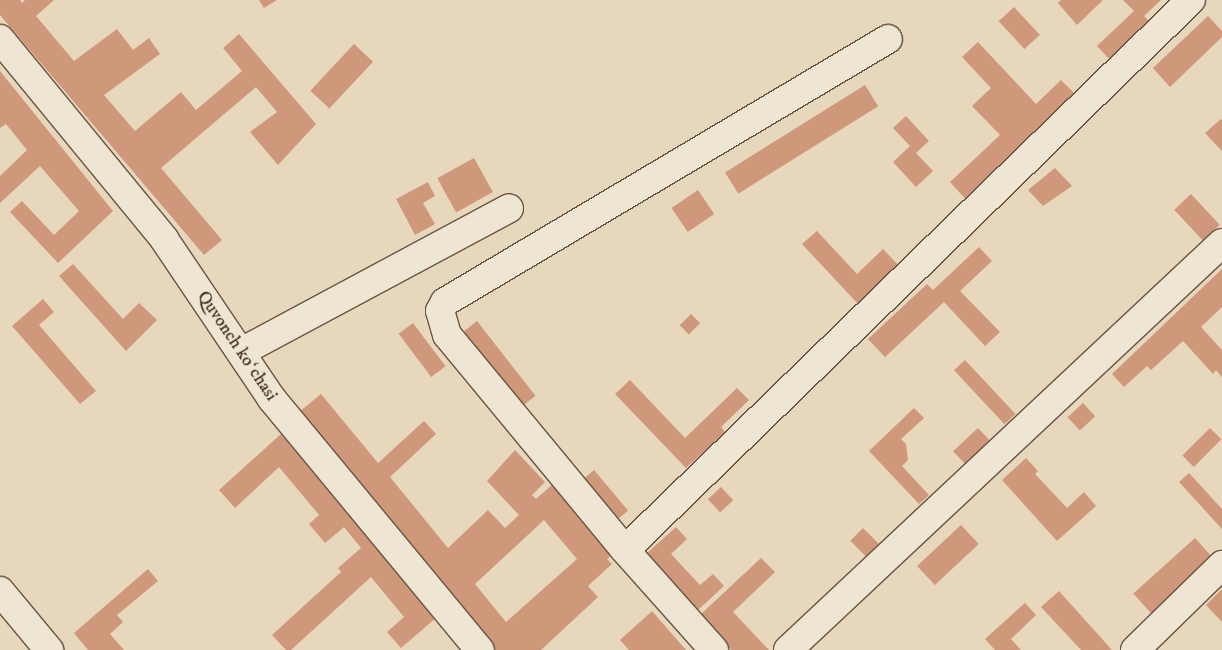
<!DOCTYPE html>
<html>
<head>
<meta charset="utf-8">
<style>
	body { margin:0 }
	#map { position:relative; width:1222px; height:650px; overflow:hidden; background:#e7d7bc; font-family:"IM FELL DW Pica",serif }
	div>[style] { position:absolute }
	.building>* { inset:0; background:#d0987b; transform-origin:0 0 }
	.roads { filter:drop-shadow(1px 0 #6a5544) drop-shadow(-1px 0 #6a5544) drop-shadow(0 1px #6a5544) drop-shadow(0 -1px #6a5544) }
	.minor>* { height:28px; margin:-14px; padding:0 14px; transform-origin:14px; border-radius:14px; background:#efe5d3 }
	span { translate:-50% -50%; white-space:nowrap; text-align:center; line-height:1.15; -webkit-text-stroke:4px #efe5d3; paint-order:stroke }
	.street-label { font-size:18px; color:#402a1c }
</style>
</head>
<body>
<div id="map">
	<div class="building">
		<i style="clip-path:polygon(0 0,20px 0,22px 3px,25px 0,54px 0,36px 16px,74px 61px,117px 29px,133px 50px,149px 38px,160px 54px,104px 95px,135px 131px,181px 92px,196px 110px,242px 71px,223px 48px,239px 34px,316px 124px,278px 165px,250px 132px,277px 112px,256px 87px,161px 168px,222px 240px,204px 255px,0 15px)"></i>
		<i style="clip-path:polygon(259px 0,277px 0,264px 8px)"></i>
		<i style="clip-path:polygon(1061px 0,1103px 0,1077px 25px,1058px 3px)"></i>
		<i style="clip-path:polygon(1123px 0,1161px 0,1144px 16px,1155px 27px,1115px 65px,1097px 46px,1134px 11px)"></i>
		<i style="left:1014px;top:7px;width:38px;height:21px;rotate:47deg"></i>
		<i style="clip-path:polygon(1208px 16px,1222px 31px,1222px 37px,1170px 87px,1153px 68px)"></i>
		<i style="clip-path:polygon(978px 42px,1036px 104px,1061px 80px,1079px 98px,969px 203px,950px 182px,1000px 135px,972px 106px,991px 88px,962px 57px)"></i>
		<i style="left:354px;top:44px;width:26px;height:64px;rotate:43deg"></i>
		<i style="clip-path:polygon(0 71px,113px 211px,58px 263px,10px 212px,22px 201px,54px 235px,79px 211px,40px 166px,0 203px,0 176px,27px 150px,6px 124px,0 128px)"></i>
		<i style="left:865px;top:85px;width:25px;height:165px;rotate:58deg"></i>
		<i style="clip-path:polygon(906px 116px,929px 141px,916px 153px,933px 171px,916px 187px,893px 162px,910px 146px,893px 128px)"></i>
		<i style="clip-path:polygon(1221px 119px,1222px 120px,1222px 151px,1205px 133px)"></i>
		<i style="left:474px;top:158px;width:39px;height:42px;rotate:61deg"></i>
		<i style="clip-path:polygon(1055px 168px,1072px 186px,1043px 206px,1028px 190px)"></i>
		<i style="clip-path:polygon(428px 182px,435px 196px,423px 203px,435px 224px,415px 235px,396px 199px)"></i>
		<i style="left:698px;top:190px;width:29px;height:32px;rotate:56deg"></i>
		<i style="left:1191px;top:194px;width:42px;height:23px;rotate:47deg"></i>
		<i style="clip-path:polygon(817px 231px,857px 274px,883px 249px,901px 268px,860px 306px,802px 244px)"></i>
		<i style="clip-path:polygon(979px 247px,992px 261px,960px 291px,1000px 332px,985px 346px,944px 302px,885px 357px,868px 339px,927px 284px,933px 290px)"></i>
		<i style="clip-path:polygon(73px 264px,123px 319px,139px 303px,157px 320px,126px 351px,59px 276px)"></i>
		<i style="clip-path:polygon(1222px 269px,1222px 307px,1201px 327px,1222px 350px,1222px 377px,1216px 370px,1213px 374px,1183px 341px,1151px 370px,1147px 366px,1124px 387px,1112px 374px)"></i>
		<i style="clip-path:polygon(43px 299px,54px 312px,39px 325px,96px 391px,80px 404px,12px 326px)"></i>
		<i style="left:691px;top:314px;width:13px;height:16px;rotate:45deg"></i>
		<i style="left:477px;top:321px;width:95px;height:21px;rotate:52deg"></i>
		<i style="left:413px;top:323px;width:54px;height:18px;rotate:53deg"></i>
		<i style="left:965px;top:360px;width:74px;height:15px;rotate:47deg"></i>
		<i style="clip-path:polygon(630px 380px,685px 438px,737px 388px,749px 400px,721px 427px,725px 432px,686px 468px,615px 394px)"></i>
		<i style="clip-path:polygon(evenodd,321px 394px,378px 463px,424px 421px,436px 434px,390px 477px,448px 548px,488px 510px,505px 528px,519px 515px,487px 481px,515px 450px,545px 482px,532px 495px,536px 499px,553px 484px,612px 555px,607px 559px,612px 564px,588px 586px,598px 597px,541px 650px,495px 650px,299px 412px,321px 394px,544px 520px,577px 559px,506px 622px,475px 584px,544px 520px)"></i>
		<i style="left:1083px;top:403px;width:18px;height:21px;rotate:47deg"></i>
		<i style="clip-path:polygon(914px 408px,924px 418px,901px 439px,906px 444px,908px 460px,902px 466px,929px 495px,919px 504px,869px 451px)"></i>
		<i style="left:978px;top:428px;width:21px;height:34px;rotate:47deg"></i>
		<i style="left:1210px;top:428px;width:16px;height:39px;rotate:45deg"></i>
		<i style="clip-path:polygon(281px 434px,436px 618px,401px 648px,387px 632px,404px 617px,371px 577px,291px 650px,286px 650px,272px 635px,341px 572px,338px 568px,361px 548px,344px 527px,325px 543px,309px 524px,319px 515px,279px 467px,235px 508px,219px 490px)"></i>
		<i style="clip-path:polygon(1026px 458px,1038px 471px,1035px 474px,1067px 508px,1084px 492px,1096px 506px,1057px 541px,1002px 480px)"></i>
		<i style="left:594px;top:470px;width:53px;height:18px;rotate:50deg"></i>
		<i style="clip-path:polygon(1189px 473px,1222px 509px,1222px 529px,1179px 482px)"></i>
		<i style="left:721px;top:487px;width:18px;height:18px;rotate:47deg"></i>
		<i style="left:961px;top:525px;width:26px;height:60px;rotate:47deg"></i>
		<i style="clip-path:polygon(676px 527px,687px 539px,671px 554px,700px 585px,713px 574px,724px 586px,698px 610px,646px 554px)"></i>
		<i style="left:863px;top:528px;width:27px;height:18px;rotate:45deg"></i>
		<i style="left:1195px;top:538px;width:27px;height:83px;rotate:48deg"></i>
		<i style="clip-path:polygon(761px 558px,775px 572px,733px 612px,769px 650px,731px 650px,699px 616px)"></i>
		<i style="clip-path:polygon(148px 569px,158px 581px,117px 615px,123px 622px,110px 634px,124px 650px,88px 650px,74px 633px)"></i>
		<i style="clip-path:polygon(1222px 589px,1222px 622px,1206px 605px)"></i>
		<i style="clip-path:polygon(1059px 591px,1112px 650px,1081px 650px,1041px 607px)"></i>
		<i style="clip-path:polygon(1025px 603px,1036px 615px,1011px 639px,1021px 650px,995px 650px,985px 639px)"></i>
		<i style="clip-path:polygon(652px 611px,686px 650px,629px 650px,620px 640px)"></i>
	</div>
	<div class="roads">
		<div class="minor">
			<i style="left:0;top:39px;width:259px;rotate:50.6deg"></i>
			<i style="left:164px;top:239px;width:193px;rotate:56deg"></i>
			<i style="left:272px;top:399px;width:326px;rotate:50.4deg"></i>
			<i style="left:241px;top:352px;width:304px;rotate:-28.2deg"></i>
			<i style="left:625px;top:550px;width:789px;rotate:-44.18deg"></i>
			<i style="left:0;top:591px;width:77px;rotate:50.3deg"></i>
			<i style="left:714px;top:650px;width:134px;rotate:-131.7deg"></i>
			<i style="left:625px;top:550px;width:279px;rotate:-129.6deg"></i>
			<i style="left:447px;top:335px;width:25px;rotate:-106deg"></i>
			<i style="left:440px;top:311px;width:10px;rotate:-61deg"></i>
			<i style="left:445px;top:302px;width:515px;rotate:-30.7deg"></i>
			<i style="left:788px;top:650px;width:595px;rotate:-43.16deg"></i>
			<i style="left:1135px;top:650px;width:122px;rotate:-44.3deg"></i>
		</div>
	</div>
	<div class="street-label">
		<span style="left:237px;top:346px;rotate:56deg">Quvonch koʻchasi</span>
	</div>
</div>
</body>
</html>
